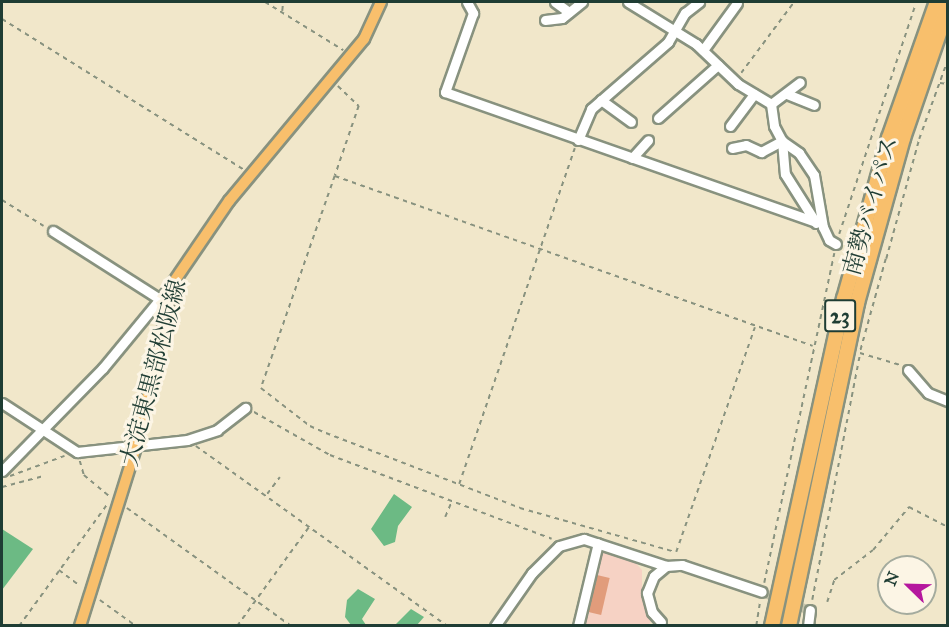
<!DOCTYPE html>
<html>
<head>
<meta charset="utf-8">
<style>
	body { margin:0 }
	#map { position:relative; width:949px; height:627px; overflow:hidden; background:#f1e7ca; font-family:"IM FELL Great Primer","Noto Serif JP",serif }
	div>[style] { position:absolute }
	.built>* { inset:0; background:#f6d2c4 }
	.forest>* { inset:0; background:#6cba84 }
	.building>* { inset:0; background:#e19c7b; transform-origin:0 0 }
	.minor-tunnel>* { height:9px; margin-top:-4.5px; transform-origin:0; background:repeating-linear-gradient(90deg,#c7c5ac 0 9px,transparent 0 13.5px) }
	.path>* { height:1.5px; margin-top:-0.75px; transform-origin:0; background:repeating-linear-gradient(90deg,#88927f 0 4.5px,transparent 0 9px) }
	.roads { filter:drop-shadow(2px 0 #88927f) drop-shadow(-2px 0 #88927f) drop-shadow(0 2px #88927f) drop-shadow(0 -2px #88927f) }
	.minor>* { height:9px; margin:-4.5px; padding:0 4.5px; transform-origin:4.5px; border-radius:4.5px; background:#fff }
	.major>* { height:10px; margin:-5px; padding:0 5px; transform-origin:5px; border-radius:5px; background:#f8bf6c }
	.highway>* { height:14px; margin:-7px; padding:0 7px; transform-origin:7px; border-radius:7px; background:#f8bf6c }
	span { translate:-50% -50%; white-space:nowrap; text-align:center; line-height:1.15; -webkit-text-stroke:6px #fcf5e5; paint-order:stroke }
	.shield-label span { padding:2px 4px; background:#fcf5e5; border:2px solid; border-radius:4px; -webkit-text-stroke-width:0 }
	.shield-label { font-size:22px; color:#1f3d34; font-weight:700 }
	.street-label { font-size:24px; color:#1f3d34 }
	.frame { position:absolute; inset:0; border:3px solid #1f3d34; pointer-events:none }
	.north { position:absolute; left:877px; top:555px; width:60px; height:60px; box-sizing:border-box; background:#fcf5e5; border:2px solid #a4ab9e; border-radius:50%; rotate:293deg; font-size:16px; font-weight:700; line-height:24px; text-align:center; color:#1f3d34 }
	.north::after { content:''; display:block; margin:auto; width:21px; height:27px; background:#b5179e; clip-path:polygon(50% 0,100% 100%,50% 72%,0 100%) }
</style>
</head>
<body>
<div id="map">
	<div class="built">
		<i style="clip-path:polygon(606px 552px,633px 560px,642px 570px,642px 599px,651px 622px,648px 625px,583px 626px,600px 555px)"></i>
	</div>
	<div class="forest">
		<i style="clip-path:polygon(394px 494px,412px 507px,398px 526px,395px 542px,384px 546px,371px 529px)"></i>
		<i style="clip-path:polygon(2px 529px,33px 549px,2px 590px)"></i>
		<i style="clip-path:polygon(358px 589px,375px 599px,362px 619px,366px 625px,351px 625px,345px 617px,347px 600px)"></i>
		<i style="clip-path:polygon(411px 609px,424px 617px,417px 625px,395px 625px)"></i>
	</div>
	<div class="building">
		<i style="left:597px;top:575px;width:13px;height:38px;rotate:13deg"></i>
	</div>
	<div class="minor-tunnel">
		<i style="left:762px;top:592px;width:51px;rotate:20.6deg"></i>
	</div>
	<div class="path">
		<i style="left:265px;top:2px;width:92px;rotate:31.6deg"></i>
		<i style="left:282px;top:11px;width:9px;rotate:-84deg"></i>
		<i style="left:2px;top:19px;width:284px;rotate:31.9deg"></i>
		<i style="left:741px;top:73px;width:89px;rotate:-53.3deg"></i>
		<i style="left:940px;top:83px;width:8px;rotate:7deg"></i>
		<i style="left:338px;top:86px;width:29px;rotate:44deg"></i>
		<i style="left:359px;top:106px;width:74px;rotate:108.9deg"></i>
		<i style="left:335px;top:176px;width:507px;rotate:19.58deg"></i>
		<i style="left:335px;top:176px;width:225px;rotate:109.2deg"></i>
		<i style="left:261px;top:388px;width:62px;rotate:37.8deg"></i>
		<i style="left:310px;top:426px;width:17px;rotate:24deg"></i>
		<i style="left:326px;top:433px;width:208px;rotate:21.1deg"></i>
		<i style="left:520px;top:508px;width:162px;rotate:15.8deg"></i>
		<i style="left:2px;top:200px;width:49px;rotate:31.8deg"></i>
		<i style="left:839px;top:234px;width:244px;rotate:-71.6deg"></i>
		<i style="left:886px;top:259px;width:124px;rotate:-74.6deg"></i>
		<i style="left:919px;top:139px;width:85px;rotate:-70.1deg"></i>
		<i style="left:886px;top:259px;width:98px;rotate:105.5deg"></i>
		<i style="left:860px;top:353px;width:42px;rotate:16.7deg"></i>
		<i style="left:254px;top:412px;width:87px;rotate:29.5deg"></i>
		<i style="left:330px;top:455px;width:237px;rotate:20.7deg"></i>
		<i style="left:196px;top:446px;width:309px;rotate:35.6deg"></i>
		<i style="left:80px;top:461px;width:15px;rotate:74deg"></i>
		<i style="left:84px;top:475px;width:34px;rotate:40deg"></i>
		<i style="left:10px;top:476px;width:58px;rotate:-20.3deg"></i>
		<i style="left:459px;top:484px;width:355px;rotate:-71deg"></i>
		<i style="left:2px;top:487px;width:43px;rotate:-14.7deg"></i>
		<i style="left:267px;top:494px;width:21px;rotate:-53deg"></i>
		<i style="left:127px;top:508px;width:202px;rotate:35.7deg"></i>
		<i style="left:445px;top:517px;width:15px;rotate:-67deg"></i>
		<i style="left:676px;top:552px;width:238px;rotate:-70.7deg"></i>
		<i style="left:59px;top:570px;width:25px;rotate:37deg"></i>
		<i style="left:764px;top:583px;width:337px;rotate:-78deg"></i>
		<i style="left:100px;top:600px;width:44px;rotate:35.8deg"></i>
		<i style="left:812px;top:600px;width:252px;rotate:-79deg"></i>
		<i style="left:827px;top:602px;width:23px;rotate:-72deg"></i>
		<i style="left:834px;top:580px;width:49px;rotate:-37.6deg"></i>
		<i style="left:873px;top:550px;width:56px;rotate:-50.1deg"></i>
		<i style="left:909px;top:507px;width:44px;rotate:27.1deg"></i>
		<i style="left:19px;top:626px;width:152px;rotate:-54.1deg"></i>
		<i style="left:237px;top:626px;width:122px;rotate:-54deg"></i>
		<i style="left:756px;top:626px;width:24px;rotate:-81deg"></i>
	</div>
	<div class="roads">
		<div class="minor">
			<i style="left:467px;top:2px;width:13px;rotate:61deg"></i>
			<i style="left:473px;top:13px;width:84px;rotate:109.5deg"></i>
			<i style="left:445px;top:92px;width:390px;rotate:19.3deg"></i>
			<i style="left:555px;top:2px;width:17px;rotate:36deg"></i>
			<i style="left:628px;top:2px;width:80px;rotate:31.7deg"></i>
			<i style="left:696px;top:44px;width:58px;rotate:43.6deg"></i>
			<i style="left:738px;top:84px;width:39px;rotate:31deg"></i>
			<i style="left:771px;top:104px;width:22px;rotate:82deg"></i>
			<i style="left:774px;top:126px;width:17px;rotate:62deg"></i>
			<i style="left:782px;top:141px;width:21px;rotate:35deg"></i>
			<i style="left:799px;top:153px;width:27px;rotate:56deg"></i>
			<i style="left:814px;top:175px;width:53px;rotate:80.2deg"></i>
			<i style="left:823px;top:227px;width:14px;rotate:65deg"></i>
			<i style="left:829px;top:240px;width:8px;rotate:30deg"></i>
			<i style="left:545px;top:20px;width:17px;rotate:-7deg"></i>
			<i style="left:562px;top:18px;width:26px;rotate:-39deg"></i>
			<i style="left:703px;top:50px;width:58px;rotate:-54.1deg"></i>
			<i style="left:787px;top:94px;width:29px;rotate:22deg"></i>
			<i style="left:601px;top:100px;width:37px;rotate:36deg"></i>
			<i style="left:771px;top:104px;width:36px;rotate:-37deg"></i>
			<i style="left:658px;top:118px;width:80px;rotate:-41.5deg"></i>
			<i style="left:730px;top:126px;width:40px;rotate:-53deg"></i>
			<i style="left:578px;top:140px;width:34px;rotate:-67deg"></i>
			<i style="left:591px;top:109px;width:102px;rotate:-41deg"></i>
			<i style="left:668px;top:42px;width:34px;rotate:-60deg"></i>
			<i style="left:685px;top:13px;width:18px;rotate:-38deg"></i>
			<i style="left:732px;top:148px;width:14px;rotate:-12deg"></i>
			<i style="left:746px;top:145px;width:17px;rotate:25deg"></i>
			<i style="left:761px;top:152px;width:24px;rotate:-28deg"></i>
			<i style="left:782px;top:141px;width:33px;rotate:85deg"></i>
			<i style="left:785px;top:174px;width:58px;rotate:57.7deg"></i>
			<i style="left:632px;top:158px;width:24px;rotate:-48deg"></i>
			<i style="left:53px;top:231px;width:125px;rotate:32.5deg"></i>
			<i style="left:908px;top:370px;width:30px;rotate:49deg"></i>
			<i style="left:928px;top:393px;width:22px;rotate:22deg"></i>
			<i style="left:2px;top:403px;width:90px;rotate:33.2deg"></i>
			<i style="left:77px;top:452px;width:111px;rotate:-6.2deg"></i>
			<i style="left:187px;top:440px;width:32px;rotate:-18deg"></i>
			<i style="left:217px;top:430px;width:36px;rotate:-38deg"></i>
			<i style="left:2px;top:471px;width:144px;rotate:-45.6deg"></i>
			<i style="left:103px;top:368px;width:110px;rotate:-50.5deg"></i>
			<i style="left:661px;top:622px;width:13px;rotate:-132deg"></i>
			<i style="left:652px;top:612px;width:20px;rotate:-105deg"></i>
			<i style="left:647px;top:593px;width:18px;rotate:-68deg"></i>
			<i style="left:654px;top:576px;width:16px;rotate:-40deg"></i>
			<i style="left:495px;top:626px;width:65px;rotate:-55.1deg"></i>
			<i style="left:532px;top:573px;width:38px;rotate:-45deg"></i>
			<i style="left:559px;top:546px;width:26px;rotate:-16deg"></i>
			<i style="left:584px;top:539px;width:86px;rotate:18.2deg"></i>
			<i style="left:666px;top:566px;width:16px;rotate:-4deg"></i>
			<i style="left:682px;top:565px;width:84px;rotate:18.6deg"></i>
			<i style="left:578px;top:626px;width:85px;rotate:-76.5deg"></i>
			<i style="left:808px;top:626px;width:16px;rotate:-83deg"></i>
		</div>
		<div class="major">
			<i style="left:80px;top:626px;width:191px;rotate:-72.6deg"></i>
			<i style="left:137px;top:444px;width:165px;rotate:-77.4deg"></i>
			<i style="left:173px;top:283px;width:99px;rotate:-55.7deg"></i>
			<i style="left:229px;top:201px;width:211px;rotate:-50.2deg"></i>
			<i style="left:364px;top:39px;width:41px;rotate:-65.3deg"></i>
		</div>
		<div class="highway">
			<i style="left:772px;top:626px;width:335px;rotate:-77.6deg"></i>
			<i style="left:844px;top:299px;width:167px;rotate:-74.4deg"></i>
			<i style="left:889px;top:138px;width:144px;rotate:-70.6deg"></i>
			<i style="left:789px;top:626px;width:330px;rotate:-78.1deg"></i>
			<i style="left:857px;top:303px;width:171px;rotate:-74.4deg"></i>
			<i style="left:903px;top:138px;width:139px;rotate:-71deg"></i>
		</div>
	</div>
	<div class="shield-label">
		<span style="left:840px;top:316px">23</span>
	</div>
	<div class="street-label">
		<span style="left:871px;top:206px;rotate:-74deg">南勢バイパス</span>
		<span style="left:154px;top:373px;rotate:-75deg">大淀東黒部松阪線</span>
	</div>
	<div class="frame"></div>
	<div class="north">N</div>
</div>
</body>
</html>
